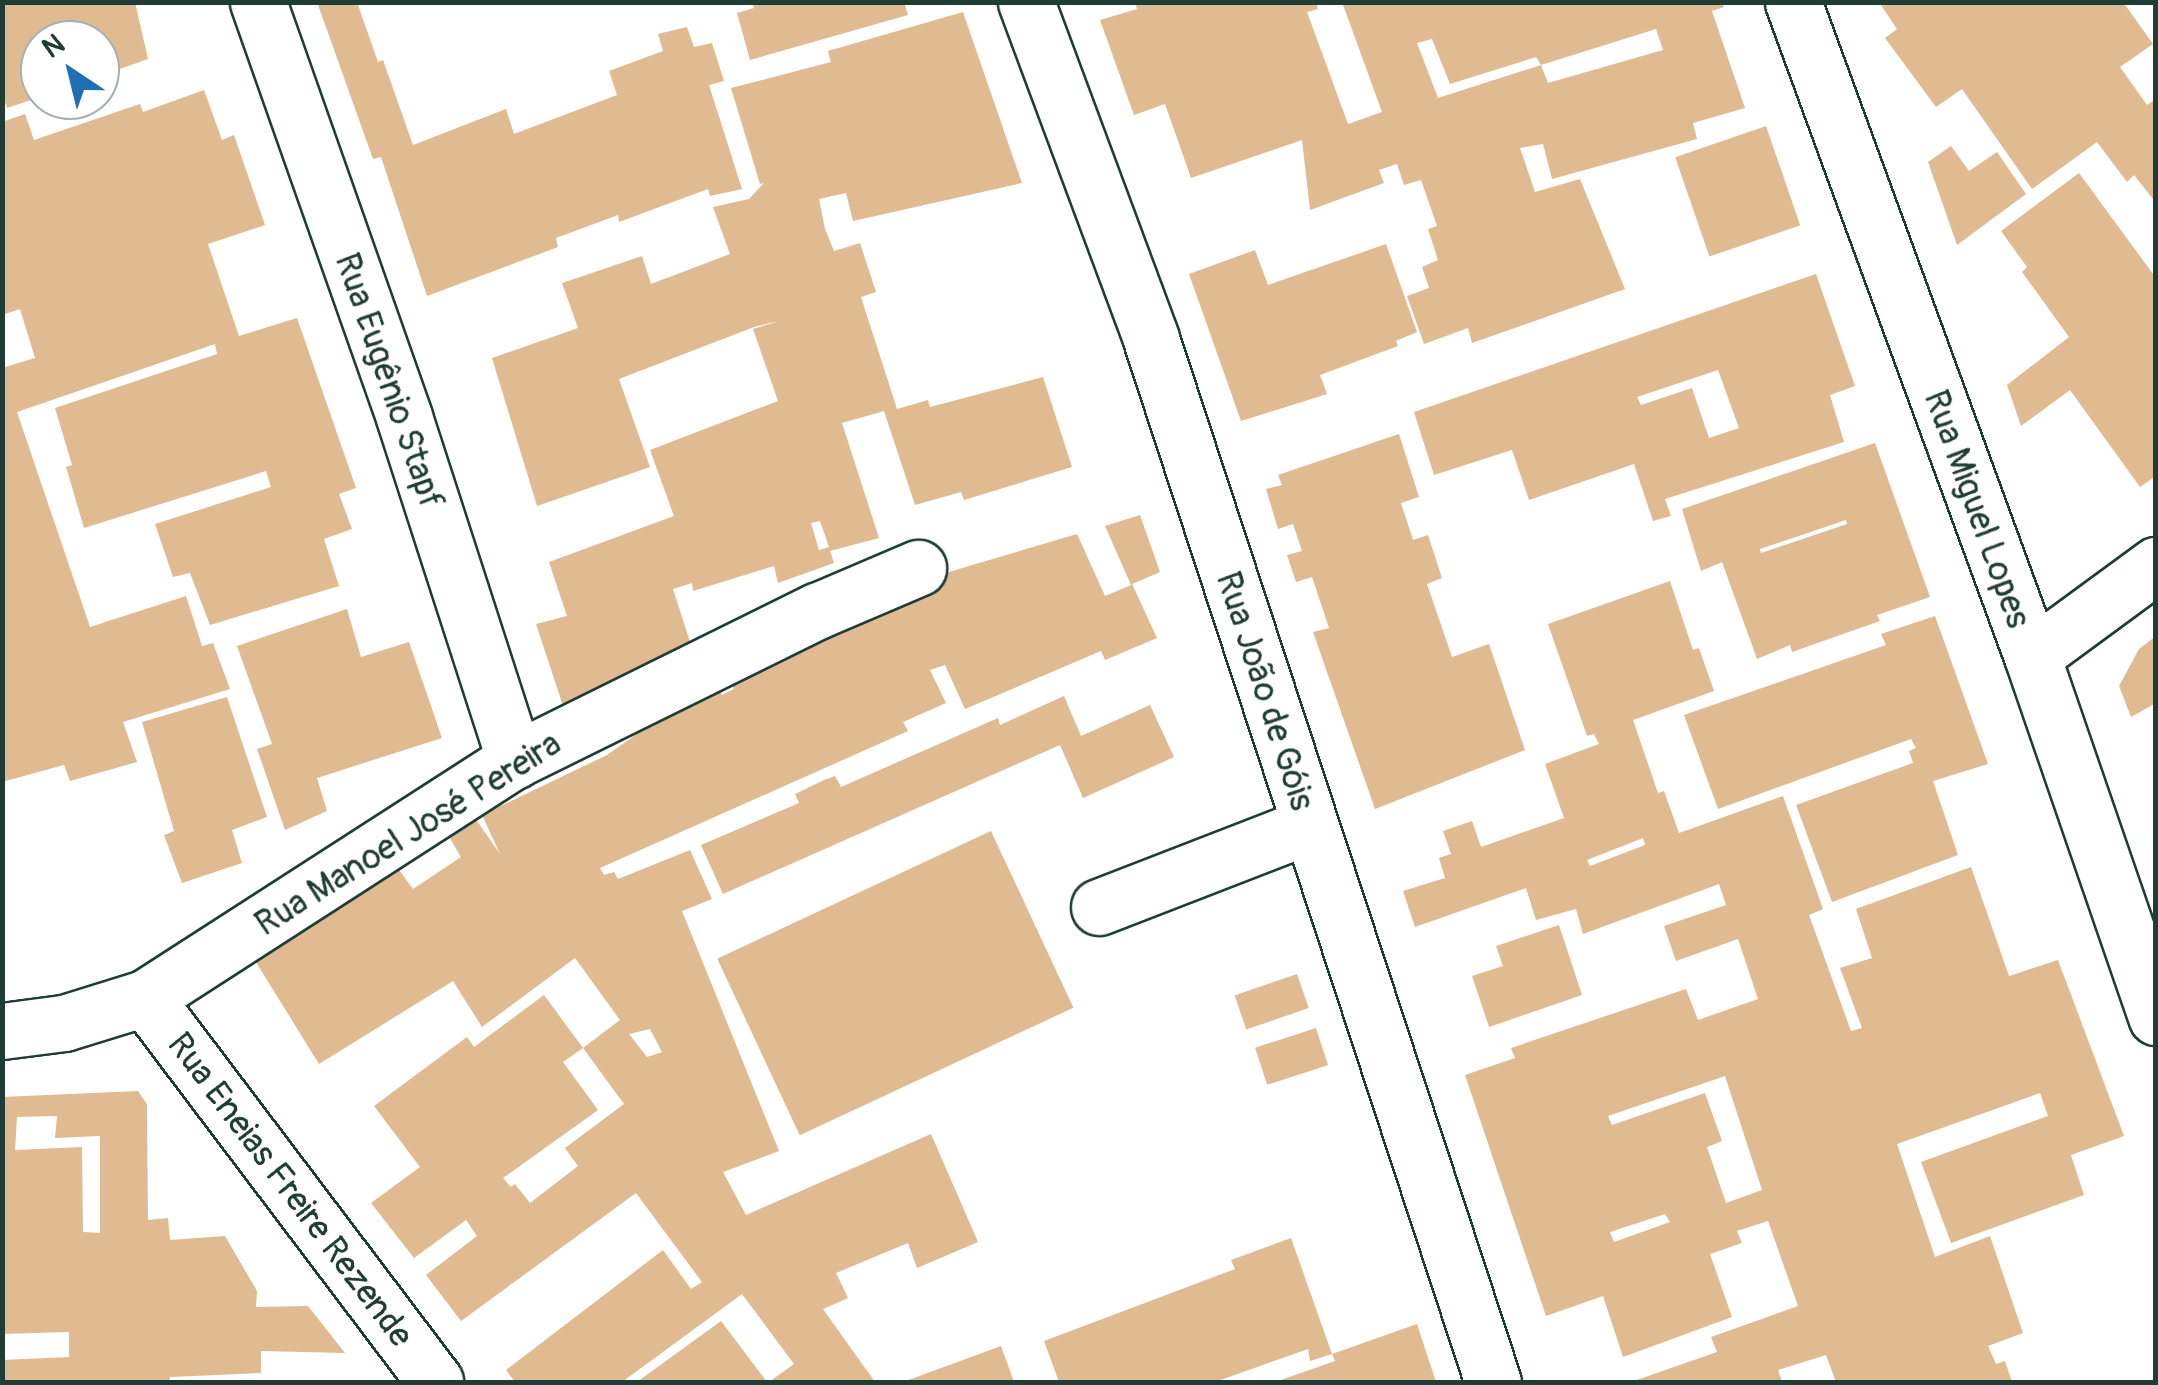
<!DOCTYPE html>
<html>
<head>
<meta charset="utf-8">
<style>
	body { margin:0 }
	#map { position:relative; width:2158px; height:1385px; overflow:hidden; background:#fff; font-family:Pangolin,sans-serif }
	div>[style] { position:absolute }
	.building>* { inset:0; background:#e0ba91; transform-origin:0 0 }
	.roads { filter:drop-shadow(2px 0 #1f3d34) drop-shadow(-2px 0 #1f3d34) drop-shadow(0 2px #1f3d34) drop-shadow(0 -2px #1f3d34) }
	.minor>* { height:55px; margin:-27.5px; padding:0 27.5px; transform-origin:27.5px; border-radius:27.5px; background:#fff }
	span { translate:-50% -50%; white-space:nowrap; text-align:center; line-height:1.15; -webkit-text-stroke:8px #fff; paint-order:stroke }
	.street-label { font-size:35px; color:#1f3d34 }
	.frame { position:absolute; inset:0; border:5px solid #1f3d34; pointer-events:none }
	.north { position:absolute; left:20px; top:20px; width:100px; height:100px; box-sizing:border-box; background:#fff; border:2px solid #a5b1ae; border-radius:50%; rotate:325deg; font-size:28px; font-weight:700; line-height:40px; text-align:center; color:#1f3d34 }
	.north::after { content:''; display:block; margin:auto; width:35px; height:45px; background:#1f6fb2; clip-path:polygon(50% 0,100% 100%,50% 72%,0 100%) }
</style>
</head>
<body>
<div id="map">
	<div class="building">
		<i style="clip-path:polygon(2px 2px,135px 2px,148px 59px,100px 76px,100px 40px,40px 40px,40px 97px,7px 108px,2px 93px)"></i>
		<i style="clip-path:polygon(317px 2px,357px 2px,378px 62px,383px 60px,413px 145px,506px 109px,514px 134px,617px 95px,609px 71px,663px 51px,658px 34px,687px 27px,694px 47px,712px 43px,724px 81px,709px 85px,742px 189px,710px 196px,708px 189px,619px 222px,618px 215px,556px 238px,558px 247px,427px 296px,381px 157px,373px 159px)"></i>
		<i style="clip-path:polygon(752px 2px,904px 2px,908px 15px,750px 60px,737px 13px,754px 8px)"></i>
		<i style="clip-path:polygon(evenodd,1135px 2px,1316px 2px,1318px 9px,1307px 12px,1348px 124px,1382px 112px,1342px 2px,1722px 2px,1724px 7px,1712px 11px,1745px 108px,1693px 123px,1697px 139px,1552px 179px,1543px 144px,1520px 148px,1535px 192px,1580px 179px,1625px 289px,1472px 343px,1468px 328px,1424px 344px,1407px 296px,1429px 288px,1422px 267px,1438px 260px,1428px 229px,1437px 226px,1421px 180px,1404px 185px,1397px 164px,1379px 170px,1384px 183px,1310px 210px,1302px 140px,1191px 178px,1165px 104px,1134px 115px,1100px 20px,1137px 9px,1135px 2px,1656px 29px,1663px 50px,1548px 83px,1541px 65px,1656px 29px,1135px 2px,1432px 39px,1450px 84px,1536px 57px,1541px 65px,1438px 98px,1417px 43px,1432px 39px)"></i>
		<i style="clip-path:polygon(1879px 2px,2123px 2px,2153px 44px,2120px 67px,2147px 105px,2156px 99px,2156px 203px,2134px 175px,2127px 182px,2097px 142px,2032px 189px,1962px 89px,1936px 107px,1885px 38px,1897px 29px)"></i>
		<i style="clip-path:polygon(evenodd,963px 12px,1022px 183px,853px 221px,846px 193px,819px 199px,825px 229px,834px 251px,860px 243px,876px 292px,861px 297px,897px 409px,928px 400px,930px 407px,1043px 377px,1072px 467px,964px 500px,961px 492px,915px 505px,884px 411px,842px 423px,879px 538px,830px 551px,834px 563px,778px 583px,774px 566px,693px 591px,692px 583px,673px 589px,691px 645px,568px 721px,536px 624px,567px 616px,549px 562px,674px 516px,650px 450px,778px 401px,753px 329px,779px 321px,754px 327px,619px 379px,650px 467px,537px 506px,492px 358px,578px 328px,562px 283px,642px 256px,651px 284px,730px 254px,713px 207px,749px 199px,764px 183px,760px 184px,731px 88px,831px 62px,828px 51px,963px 12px,820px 521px,829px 547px,819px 550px,811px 523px,820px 521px)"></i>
		<i style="clip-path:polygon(204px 90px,222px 140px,234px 135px,265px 225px,208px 244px,239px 336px,297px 318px,356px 488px,339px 494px,352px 529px,324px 539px,339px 586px,210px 625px,190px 573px,173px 577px,155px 524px,271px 487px,266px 471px,84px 528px,66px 467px,72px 465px,55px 408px,217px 354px,215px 344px,17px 412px,90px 627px,186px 596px,202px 646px,213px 643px,230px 689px,123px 722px,137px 762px,70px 781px,64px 765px,2px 782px,2px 368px,35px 358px,20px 309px,2px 315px,2px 122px,25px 114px,34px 140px,140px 104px,143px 112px)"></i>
		<i style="left:1766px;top:126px;width:105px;height:96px;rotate:71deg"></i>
		<i style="clip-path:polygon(1951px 146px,1969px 171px,1997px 152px,2026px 194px,1957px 245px,1928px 162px)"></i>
		<i style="clip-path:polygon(2079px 173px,2156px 278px,2156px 476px,2140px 487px,2070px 390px,2021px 426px,2007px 385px,2069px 337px,2022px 272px,2027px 267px,2001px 231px)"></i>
		<i style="clip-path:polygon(1386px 244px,1417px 332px,1396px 341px,1398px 346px,1320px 375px,1327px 394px,1241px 421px,1189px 274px,1255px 250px,1268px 285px)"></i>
		<i style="clip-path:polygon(evenodd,1816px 274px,1855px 386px,1830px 395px,1844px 442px,1665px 499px,1671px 516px,1653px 521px,1634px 464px,1529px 500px,1512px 450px,1434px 475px,1414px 412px,1816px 274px,1718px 370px,1739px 428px,1709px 438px,1692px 388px,1641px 405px,1637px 397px,1718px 370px)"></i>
		<i style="clip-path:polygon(1399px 434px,1419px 497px,1401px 503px,1413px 540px,1428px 535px,1442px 578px,1427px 584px,1452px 657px,1489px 644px,1525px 750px,1375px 809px,1313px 632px,1329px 628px,1312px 577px,1296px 582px,1287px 555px,1302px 551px,1293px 524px,1278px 529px,1266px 489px,1282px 485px,1278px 475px)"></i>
		<i style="clip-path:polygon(evenodd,1875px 443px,1930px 597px,1877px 615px,1880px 621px,1792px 652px,1790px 645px,1757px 659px,1722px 562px,1701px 571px,1682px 509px,1875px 443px,1846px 520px,1847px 524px,1761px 553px,1760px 549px,1846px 520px)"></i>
		<i style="clip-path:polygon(evenodd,1140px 515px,1160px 572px,1132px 584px,1157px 638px,1105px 660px,1101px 651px,965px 709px,945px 665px,930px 670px,946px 703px,903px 722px,908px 731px,600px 868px,604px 875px,614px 872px,618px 879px,690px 850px,712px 899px,682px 911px,779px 1151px,723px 1172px,746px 1215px,931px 1134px,978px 1242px,917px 1268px,908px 1243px,836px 1273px,848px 1298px,823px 1309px,875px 1382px,769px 1382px,794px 1364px,742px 1294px,622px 1382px,515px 1382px,506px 1370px,663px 1250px,691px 1289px,702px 1282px,636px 1193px,461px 1321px,426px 1275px,477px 1236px,466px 1220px,414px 1258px,371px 1203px,420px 1167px,374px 1106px,467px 1037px,474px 1047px,544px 995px,583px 1048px,563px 1062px,598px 1110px,503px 1178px,511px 1187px,515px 1184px,530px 1203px,578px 1166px,565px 1148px,624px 1104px,583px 1048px,620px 1020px,575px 958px,482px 1027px,453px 981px,319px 1064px,254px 959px,397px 867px,413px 889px,461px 857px,448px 835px,475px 818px,500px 854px,482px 815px,607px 755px,715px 679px,722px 695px,734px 689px,726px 672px,875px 594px,1077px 534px,1105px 596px,1131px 585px,1105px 526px,1140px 515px,650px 1029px,662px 1052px,647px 1057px,629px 1034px,650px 1029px)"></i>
		<i style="clip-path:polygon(evenodd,1670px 581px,1693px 650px,1699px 648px,1714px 691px,1633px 720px,1658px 793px,1664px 791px,1679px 833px,1783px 796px,1823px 909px,1809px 915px,1851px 1031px,1862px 1028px,1840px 968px,1872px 958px,1856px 909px,1971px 867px,2009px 976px,2058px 960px,2124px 1136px,2071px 1155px,2084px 1195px,1951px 1243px,1921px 1162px,2048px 1116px,2040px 1093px,1897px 1144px,1935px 1257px,1990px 1236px,2023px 1333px,1988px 1346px,1996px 1364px,2005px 1361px,2012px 1382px,1836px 1382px,1826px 1355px,1778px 1370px,1782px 1382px,1631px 1382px,1717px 1352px,1711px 1337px,1798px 1306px,1768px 1221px,1737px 1231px,1742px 1243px,1710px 1254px,1732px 1317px,1623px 1357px,1603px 1296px,1546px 1316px,1465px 1075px,1515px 1058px,1511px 1048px,1686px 989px,1698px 1020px,1758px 999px,1738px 939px,1676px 961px,1664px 926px,1726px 905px,1719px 884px,1583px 934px,1576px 909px,1536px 920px,1526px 888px,1415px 927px,1403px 891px,1445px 878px,1439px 858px,1451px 854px,1443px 831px,1472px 821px,1481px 847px,1564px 818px,1545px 764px,1599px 744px,1594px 734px,1587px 736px,1548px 624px,1670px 581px,1643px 838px,1645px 845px,1590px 866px,1587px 860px,1643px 838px,1670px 581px,1725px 1076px,1762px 1190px,1726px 1203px,1707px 1147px,1722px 1141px,1705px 1093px,1612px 1125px,1608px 1116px,1725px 1076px,1670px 581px,1665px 1214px,1670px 1222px,1614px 1242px,1610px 1232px,1665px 1214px)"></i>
		<i style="clip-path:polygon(347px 609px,361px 657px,409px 642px,442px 738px,317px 778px,327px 811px,285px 830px,257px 749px,272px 744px,237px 646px)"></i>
		<i style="clip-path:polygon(1935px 616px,1988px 764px,1933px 781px,1958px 855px,1832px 902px,1796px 805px,1913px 763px,1909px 751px,1916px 748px,1911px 739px,1718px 809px,1684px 715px,1886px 645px,1881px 634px)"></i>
		<i style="clip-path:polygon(2156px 636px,2156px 703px,2131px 717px,2119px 686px,2139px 649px)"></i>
		<i style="clip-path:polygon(1064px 696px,1081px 736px,1150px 705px,1174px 757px,1083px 798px,1060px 745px,723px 894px,701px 845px,799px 803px,795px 794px,824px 780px,835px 776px,841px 787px,998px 718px,1000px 725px)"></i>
		<i style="clip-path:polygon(227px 697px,267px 817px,232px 830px,242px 863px,182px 883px,164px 835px,174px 831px,142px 722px)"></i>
		<i style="left:991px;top:831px;width:195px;height:302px;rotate:65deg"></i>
		<i style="clip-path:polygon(1559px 925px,1582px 995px,1489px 1027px,1472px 976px,1503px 966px,1496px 946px)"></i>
		<i style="left:1297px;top:974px;width:36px;height:66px;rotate:71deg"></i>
		<i style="left:1316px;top:1028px;width:39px;height:64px;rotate:72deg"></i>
		<i style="clip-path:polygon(evenodd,138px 1091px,147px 1104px,148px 1220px,168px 1218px,170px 1240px,225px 1236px,257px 1291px,256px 1307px,308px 1306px,345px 1353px,261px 1351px,261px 1373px,170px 1377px,169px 1382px,2px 1382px,2px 1360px,69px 1357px,69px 1332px,2px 1334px,2px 1097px,138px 1091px,57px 1116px,55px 1138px,100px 1136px,100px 1233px,83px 1232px,82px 1147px,15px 1150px,17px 1117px,57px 1116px)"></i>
		<i style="clip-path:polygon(1291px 1238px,1332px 1354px,1417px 1324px,1436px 1382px,1275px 1382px,1335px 1361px,1332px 1354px,1310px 1361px,1308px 1349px,1215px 1382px,1059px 1382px,1044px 1341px,1235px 1269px,1231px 1260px)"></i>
		<i style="clip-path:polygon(721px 1321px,767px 1382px,637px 1382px)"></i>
		<i style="clip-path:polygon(1001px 1346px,1014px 1382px,903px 1382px)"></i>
	</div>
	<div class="roads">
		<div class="minor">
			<i style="left:258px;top:2px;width:440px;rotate:70.6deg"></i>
			<i style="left:404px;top:417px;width:361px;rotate:72.1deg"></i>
			<i style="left:1026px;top:2px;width:359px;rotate:69.6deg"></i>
			<i style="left:1151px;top:339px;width:1098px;rotate:71.85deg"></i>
			<i style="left:1793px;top:2px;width:696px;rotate:69.93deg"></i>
			<i style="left:2032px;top:656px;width:382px;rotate:71deg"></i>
			<i style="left:2032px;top:656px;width:154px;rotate:-36.3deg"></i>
			<i style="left:1099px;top:907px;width:226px;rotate:-21.2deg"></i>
			<i style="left:145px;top:998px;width:481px;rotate:52.9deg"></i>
			<i style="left:2px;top:1031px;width:63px;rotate:-7.4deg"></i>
			<i style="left:64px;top:1023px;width:85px;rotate:-17.2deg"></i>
			<i style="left:145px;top:998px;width:440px;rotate:-32.8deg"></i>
			<i style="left:515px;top:760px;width:337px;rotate:-26.3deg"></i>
			<i style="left:817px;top:611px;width:110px;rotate:-23.1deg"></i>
		</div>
	</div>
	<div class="street-label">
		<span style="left:389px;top:381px;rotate:71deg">Rua Eugênio Stapf</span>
		<span style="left:1977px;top:509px;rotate:70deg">Rua Miguel Lopes</span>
		<span style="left:1265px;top:691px;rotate:72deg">Rua João de Góis</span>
		<span style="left:408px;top:834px;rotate:-32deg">Rua Manoel José Pereira</span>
		<span style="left:290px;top:1190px;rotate:53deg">Rua Eneias Freire Rezende</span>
	</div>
	<div class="frame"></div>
	<div class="north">N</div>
</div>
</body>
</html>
